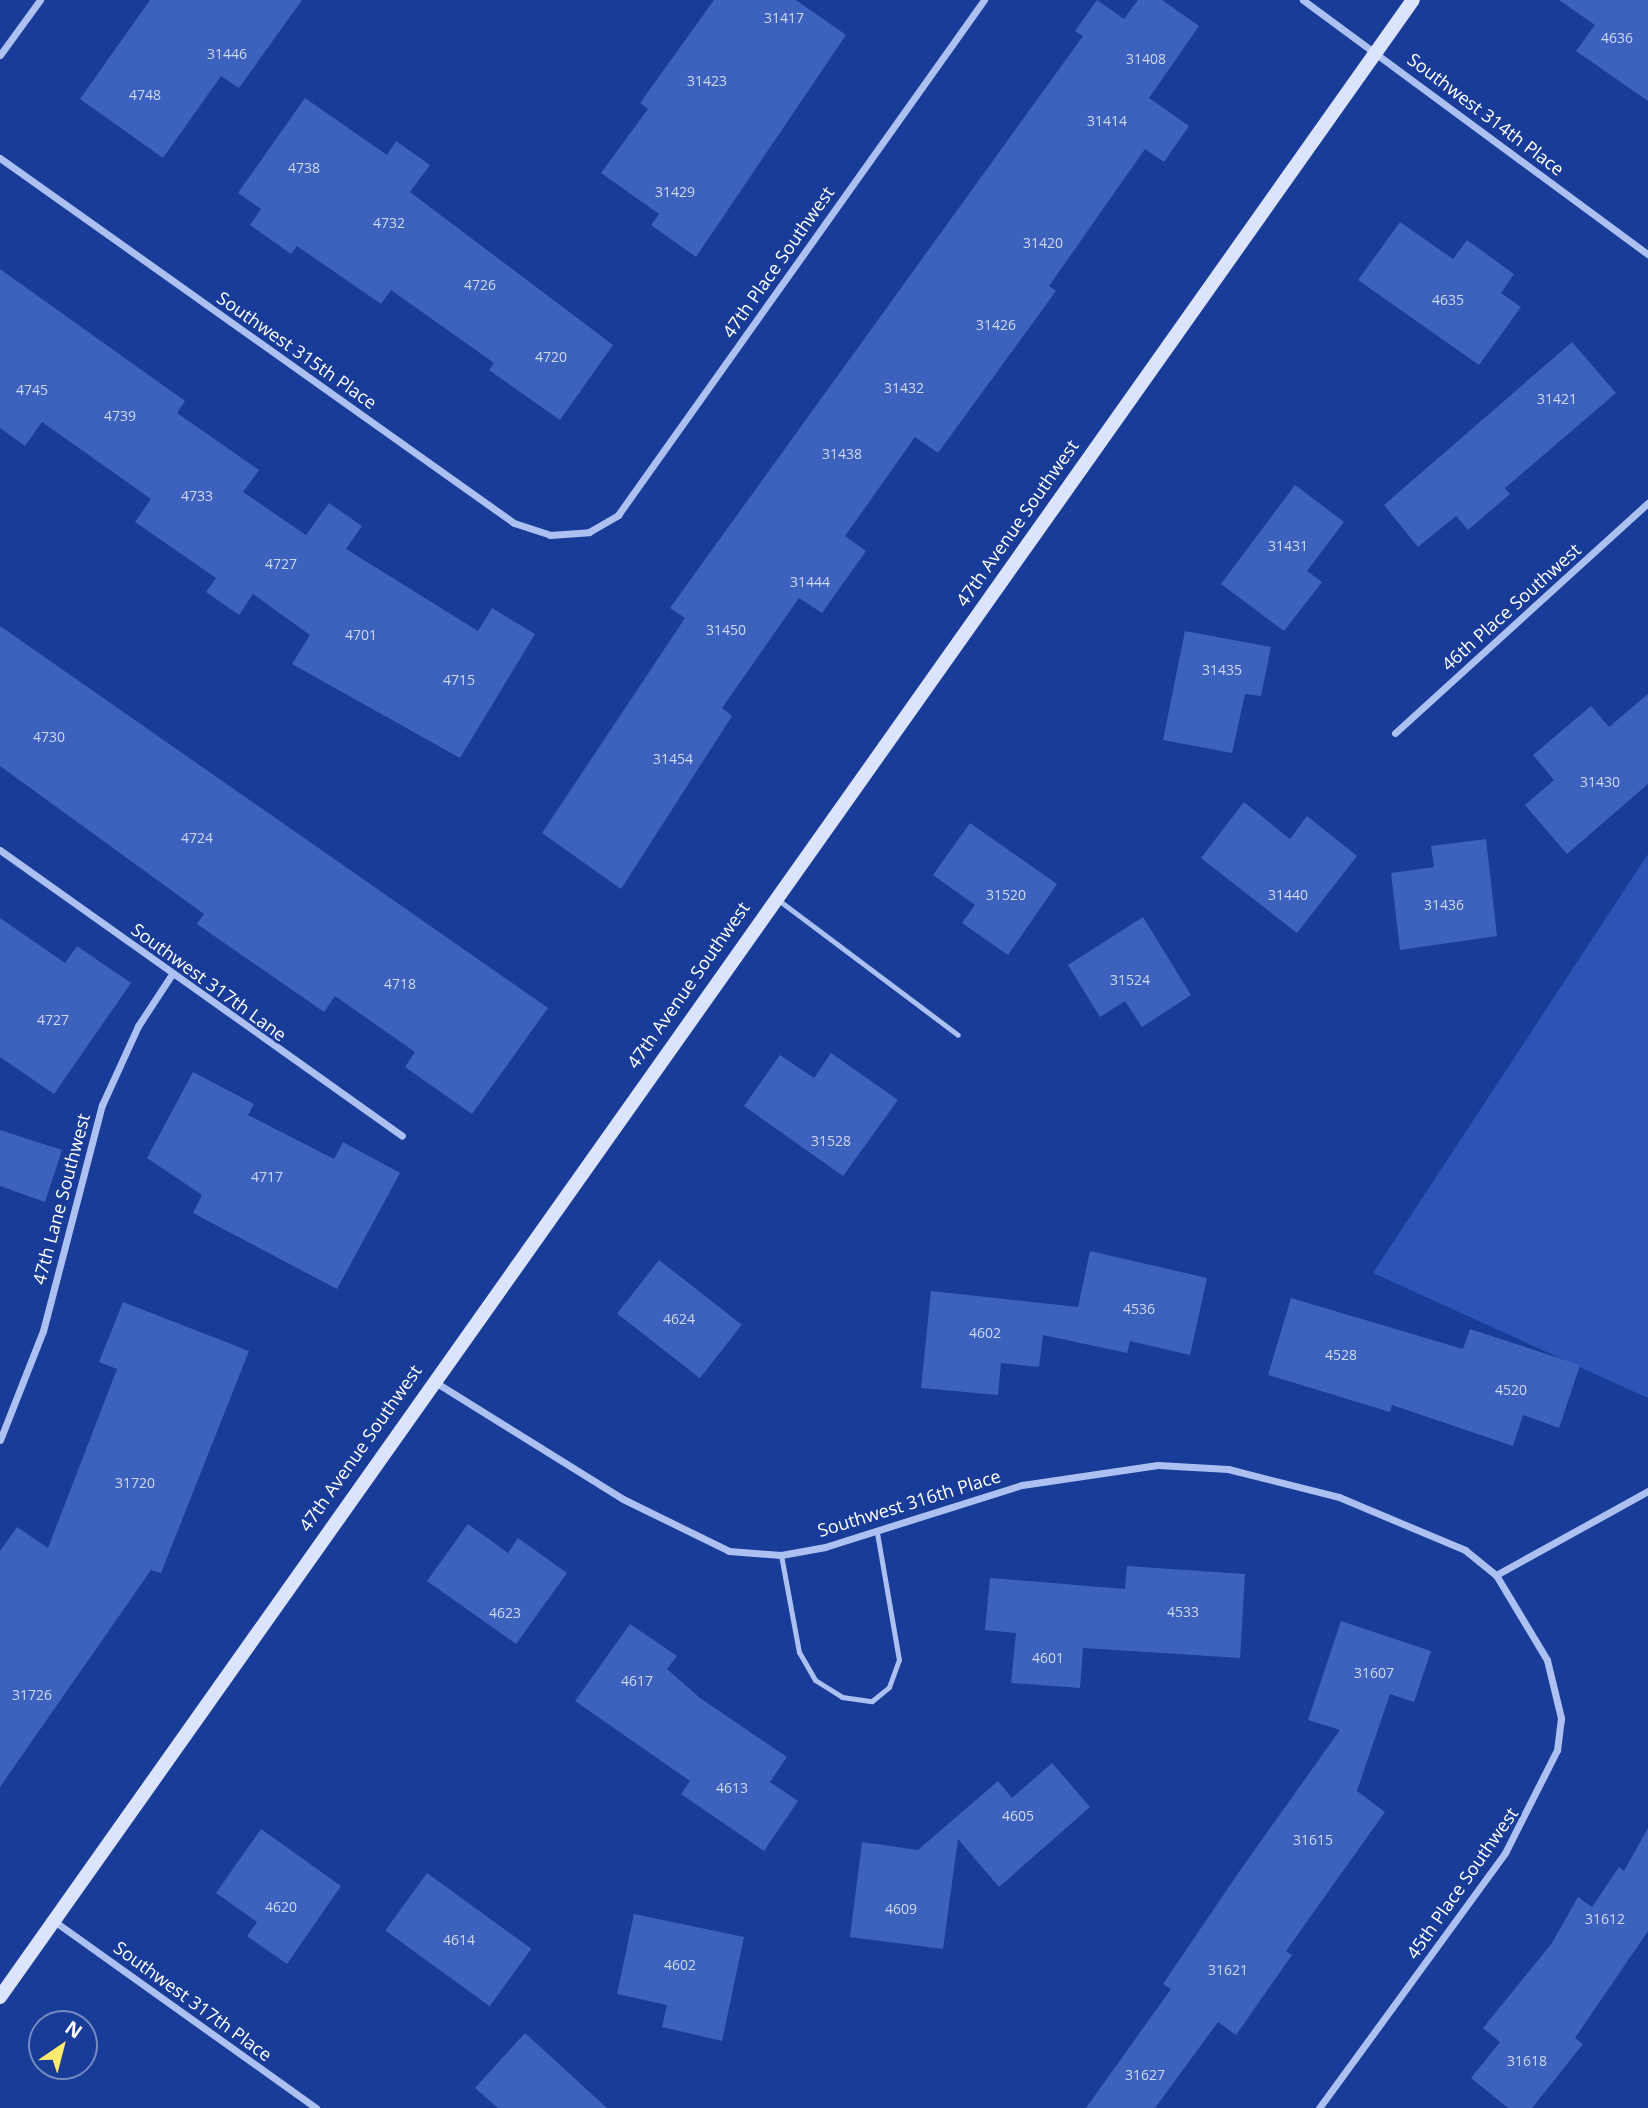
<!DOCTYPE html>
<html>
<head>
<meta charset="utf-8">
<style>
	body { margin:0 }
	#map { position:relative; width:1648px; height:2108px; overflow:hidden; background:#183c98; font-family:"Open Sans",sans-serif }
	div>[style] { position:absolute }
	.green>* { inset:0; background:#2c54b6 }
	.building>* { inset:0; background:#3d62bd; transform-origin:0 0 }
	.lane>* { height:5px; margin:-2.5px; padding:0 2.5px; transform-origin:2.5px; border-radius:2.5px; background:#acc0f1 }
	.street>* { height:7px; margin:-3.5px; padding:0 3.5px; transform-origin:3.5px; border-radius:3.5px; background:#acc0f1 }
	.secondary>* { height:14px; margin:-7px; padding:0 7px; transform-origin:7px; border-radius:7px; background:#dbe4fc }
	span { translate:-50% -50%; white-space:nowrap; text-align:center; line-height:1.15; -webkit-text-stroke:6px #183c98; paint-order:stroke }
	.number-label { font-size:14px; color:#ced8ee }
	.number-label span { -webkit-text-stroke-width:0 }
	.street-label { font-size:18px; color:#fff }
	.north { position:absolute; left:28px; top:2010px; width:70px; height:70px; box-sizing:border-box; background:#183c98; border:2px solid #748ac1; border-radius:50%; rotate:35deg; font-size:19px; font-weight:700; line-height:28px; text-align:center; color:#fff }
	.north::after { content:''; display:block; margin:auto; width:24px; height:32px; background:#ffec6c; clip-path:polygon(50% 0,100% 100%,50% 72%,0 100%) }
</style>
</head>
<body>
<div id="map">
	<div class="green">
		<i style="clip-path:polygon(1648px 854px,1648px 1398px,1373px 1273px)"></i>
	</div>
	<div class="building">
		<i style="clip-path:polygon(150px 0,302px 0,239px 88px,221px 76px,163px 158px,80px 99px)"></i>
		<i style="clip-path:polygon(714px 0,796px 0,846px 35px,696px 257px,651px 225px,659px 214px,601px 173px,648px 109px,640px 103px)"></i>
		<i style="clip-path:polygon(1097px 0,1124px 19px,1138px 0,1162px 0,1199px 26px,1149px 98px,1189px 126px,1164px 162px,1145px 149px,1049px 286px,1056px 291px,938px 453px,915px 437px,845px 536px,866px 551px,822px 613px,799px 598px,722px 708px,732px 716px,621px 889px,542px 833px,685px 618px,670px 608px,1083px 36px,1075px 31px)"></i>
		<i style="clip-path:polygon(1559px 0,1648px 0,1648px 101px,1576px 51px,1595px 25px)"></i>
		<i style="clip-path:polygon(305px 98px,387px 155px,396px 141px,430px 165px,410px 192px,613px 345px,560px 420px,489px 370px,494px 363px,391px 290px,381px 304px,297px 246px,291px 254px,250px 225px,261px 209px,238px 193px)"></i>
		<i style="clip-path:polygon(1400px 222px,1453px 259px,1467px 240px,1514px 274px,1501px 293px,1521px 307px,1479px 365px,1358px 280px)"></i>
		<i style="clip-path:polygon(0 269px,185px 401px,177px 413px,259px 470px,243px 492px,306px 535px,329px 503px,362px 526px,346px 549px,478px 631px,492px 608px,535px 634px,460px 758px,292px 664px,310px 635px,253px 594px,239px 615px,206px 592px,216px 578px,135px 522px,151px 499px,42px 422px,25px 446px,0 428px)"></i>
		<i style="clip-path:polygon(1572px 342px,1616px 393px,1505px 488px,1510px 494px,1468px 530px,1456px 516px,1418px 547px,1384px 505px)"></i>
		<i style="clip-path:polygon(1295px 485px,1344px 522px,1307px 571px,1322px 582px,1284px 631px,1221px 584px)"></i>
		<i style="clip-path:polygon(0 626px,548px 1008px,472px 1114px,405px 1067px,415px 1052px,335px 996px,324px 1012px,197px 924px,204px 914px,0 766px)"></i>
		<i style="clip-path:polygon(1185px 631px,1271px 647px,1261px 696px,1245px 694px,1232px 753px,1163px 740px)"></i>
		<i style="clip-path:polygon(1648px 694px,1648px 784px,1567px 854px,1525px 805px,1554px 780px,1533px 755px,1591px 706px,1609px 727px)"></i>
		<i style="clip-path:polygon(1244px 802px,1290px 839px,1307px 816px,1357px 856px,1297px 933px,1201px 858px)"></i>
		<i style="clip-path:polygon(970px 823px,1057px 884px,1008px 955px,962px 923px,975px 905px,933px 875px)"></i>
		<i style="clip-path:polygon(1486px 839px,1497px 936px,1400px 950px,1391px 873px,1434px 867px,1431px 846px)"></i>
		<i style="clip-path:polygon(1143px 917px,1191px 995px,1142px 1027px,1125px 1001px,1100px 1017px,1068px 965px)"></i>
		<i style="clip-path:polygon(0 918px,65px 963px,77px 946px,131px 983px,54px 1094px,0 1057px)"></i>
		<i style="clip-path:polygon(831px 1053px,898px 1100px,843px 1176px,744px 1106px,780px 1055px,814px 1078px)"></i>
		<i style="clip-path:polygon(193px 1072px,254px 1104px,248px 1115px,334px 1159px,343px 1142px,400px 1173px,337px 1289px,193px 1213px,202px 1195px,147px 1158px)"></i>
		<i style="clip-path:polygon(0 1130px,62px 1150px,45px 1202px,0 1186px)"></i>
		<i style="clip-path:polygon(1090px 1251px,1207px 1278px,1190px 1355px,1130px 1341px,1127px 1353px,1043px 1335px,1039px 1367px,1001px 1363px,998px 1395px,921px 1388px,931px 1291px,1078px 1307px)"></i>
		<i style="left:659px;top:1260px;width:105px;height:68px;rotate:38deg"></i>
		<i style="clip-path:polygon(1291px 1298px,1463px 1349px,1470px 1329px,1580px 1365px,1559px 1428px,1523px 1415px,1513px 1446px,1392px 1405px,1390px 1412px,1268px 1375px)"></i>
		<i style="clip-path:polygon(123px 1302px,249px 1351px,161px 1573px,151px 1570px,0 1787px,0 1551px,17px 1527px,48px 1548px,117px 1369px,99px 1362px)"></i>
		<i style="clip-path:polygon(468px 1524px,508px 1553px,518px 1538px,567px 1573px,516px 1644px,427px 1581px)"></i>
		<i style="clip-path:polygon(1127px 1566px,1245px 1574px,1240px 1658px,1083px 1648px,1080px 1688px,1011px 1683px,1016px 1633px,985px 1630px,990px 1578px,1125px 1589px)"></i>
		<i style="clip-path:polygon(1341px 1621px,1431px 1651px,1414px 1702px,1390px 1694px,1357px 1791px,1385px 1812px,1286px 1951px,1292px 1955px,1236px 2035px,1218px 2022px,1155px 2108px,1086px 2108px,1171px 1989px,1163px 1984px,1241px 1869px,1340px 1730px,1308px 1720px)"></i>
		<i style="clip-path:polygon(630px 1624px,677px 1656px,667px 1669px,700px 1698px,787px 1757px,770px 1782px,798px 1801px,764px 1851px,681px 1794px,690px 1781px,575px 1701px)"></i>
		<i style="clip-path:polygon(1052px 1763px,1090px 1807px,999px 1887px,958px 1839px,943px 1949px,850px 1937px,862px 1842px,918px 1850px,998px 1781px,1012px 1798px)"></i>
		<i style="clip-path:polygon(1648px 1828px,1648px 1931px,1575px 2038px,1583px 2044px,1532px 2108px,1508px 2108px,1471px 2078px,1500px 2042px,1483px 2028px,1552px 1943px,1578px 1897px,1592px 1907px,1619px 1867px,1624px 1871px)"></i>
		<i style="clip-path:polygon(261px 1829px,341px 1886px,287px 1964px,247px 1936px,257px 1922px,216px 1893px)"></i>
		<i style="left:427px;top:1873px;width:129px;height:71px;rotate:36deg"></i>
		<i style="clip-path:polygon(634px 1914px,744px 1937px,722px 2041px,662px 2027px,667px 2005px,617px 1994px)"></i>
		<i style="clip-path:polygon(525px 2033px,607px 2108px,498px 2108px,475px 2088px)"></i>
	</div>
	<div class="lane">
		<i style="left:777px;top:899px;width:226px;rotate:36.9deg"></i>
		<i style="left:781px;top:1555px;width:99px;rotate:79.5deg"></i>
		<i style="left:799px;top:1652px;width:32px;rotate:60deg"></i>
		<i style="left:815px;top:1680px;width:32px;rotate:32deg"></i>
		<i style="left:842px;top:1697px;width:30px;rotate:8deg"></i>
		<i style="left:872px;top:1701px;width:22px;rotate:-39deg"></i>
		<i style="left:889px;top:1687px;width:29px;rotate:-70deg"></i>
		<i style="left:899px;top:1660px;width:129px;rotate:-99.8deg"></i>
	</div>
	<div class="street">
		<i style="left:1303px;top:0;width:428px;rotate:36.4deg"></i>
		<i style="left:0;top:55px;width:68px;rotate:-54deg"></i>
		<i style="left:0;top:158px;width:630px;rotate:35.38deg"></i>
		<i style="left:514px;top:523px;width:38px;rotate:18deg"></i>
		<i style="left:550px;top:535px;width:39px;rotate:-4deg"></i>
		<i style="left:589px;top:532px;width:34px;rotate:-30deg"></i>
		<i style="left:618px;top:515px;width:632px;rotate:-54.6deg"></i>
		<i style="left:1395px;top:733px;width:342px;rotate:-42.3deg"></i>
		<i style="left:0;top:850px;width:493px;rotate:35.4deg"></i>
		<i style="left:435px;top:1382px;width:221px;rotate:31.9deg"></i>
		<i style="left:623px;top:1499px;width:118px;rotate:26.1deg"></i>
		<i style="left:729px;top:1551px;width:52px;rotate:4.4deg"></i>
		<i style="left:781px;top:1555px;width:45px;rotate:-10.3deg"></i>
		<i style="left:825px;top:1547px;width:207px;rotate:-17.5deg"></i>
		<i style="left:1022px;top:1485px;width:137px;rotate:-8.4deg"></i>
		<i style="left:1158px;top:1465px;width:70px;rotate:3.3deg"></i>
		<i style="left:1228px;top:1469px;width:114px;rotate:14.2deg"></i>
		<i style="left:1339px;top:1497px;width:137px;rotate:22.8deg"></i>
		<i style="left:1465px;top:1550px;width:40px;rotate:39deg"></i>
		<i style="left:1496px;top:1575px;width:99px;rotate:59deg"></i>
		<i style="left:1547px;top:1660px;width:60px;rotate:76.4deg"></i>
		<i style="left:1561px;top:1718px;width:32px;rotate:97deg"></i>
		<i style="left:1557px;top:1750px;width:115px;rotate:116.8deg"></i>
		<i style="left:1505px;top:1853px;width:316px;rotate:126.1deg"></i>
		<i style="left:0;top:1440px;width:117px;rotate:-68.5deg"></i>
		<i style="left:43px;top:1331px;width:234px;rotate:-75.4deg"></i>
		<i style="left:102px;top:1105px;width:87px;rotate:-65.5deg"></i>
		<i style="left:138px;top:1026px;width:62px;rotate:-56.8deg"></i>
		<i style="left:1496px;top:1575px;width:174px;rotate:-28.9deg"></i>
		<i style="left:54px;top:1921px;width:322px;rotate:35.5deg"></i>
	</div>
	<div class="secondary">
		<i style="left:0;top:1997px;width:2446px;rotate:-54.72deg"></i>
	</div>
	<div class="number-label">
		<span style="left:784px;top:18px">31417</span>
		<span style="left:1617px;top:38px">4636</span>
		<span style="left:227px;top:54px">31446</span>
		<span style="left:1146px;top:59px">31408</span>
		<span style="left:707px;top:81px">31423</span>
		<span style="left:145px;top:95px">4748</span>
		<span style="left:1107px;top:121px">31414</span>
		<span style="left:304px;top:168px">4738</span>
		<span style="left:675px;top:192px">31429</span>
		<span style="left:389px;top:223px">4732</span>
		<span style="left:1043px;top:243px">31420</span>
		<span style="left:480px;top:285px">4726</span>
		<span style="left:1448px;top:300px">4635</span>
		<span style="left:996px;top:325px">31426</span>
		<span style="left:551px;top:357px">4720</span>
		<span style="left:904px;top:388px">31432</span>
		<span style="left:32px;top:390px">4745</span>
		<span style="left:1557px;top:399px">31421</span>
		<span style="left:120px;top:416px">4739</span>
		<span style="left:842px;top:454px">31438</span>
		<span style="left:197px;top:496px">4733</span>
		<span style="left:1288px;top:546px">31431</span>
		<span style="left:281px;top:564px">4727</span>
		<span style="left:810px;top:582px">31444</span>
		<span style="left:726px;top:630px">31450</span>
		<span style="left:361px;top:635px">4701</span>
		<span style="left:1222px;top:670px">31435</span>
		<span style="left:459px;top:680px">4715</span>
		<span style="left:49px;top:737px">4730</span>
		<span style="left:673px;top:759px">31454</span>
		<span style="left:1600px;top:782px">31430</span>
		<span style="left:197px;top:838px">4724</span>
		<span style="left:1006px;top:895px">31520</span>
		<span style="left:1288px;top:895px">31440</span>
		<span style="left:1444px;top:905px">31436</span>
		<span style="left:1130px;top:980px">31524</span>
		<span style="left:400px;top:984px">4718</span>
		<span style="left:53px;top:1020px">4727</span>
		<span style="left:831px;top:1141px">31528</span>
		<span style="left:267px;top:1177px">4717</span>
		<span style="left:1139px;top:1309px">4536</span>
		<span style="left:679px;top:1319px">4624</span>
		<span style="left:985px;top:1333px">4602</span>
		<span style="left:1341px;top:1355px">4528</span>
		<span style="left:1511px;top:1390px">4520</span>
		<span style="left:135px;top:1483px">31720</span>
		<span style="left:1183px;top:1612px">4533</span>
		<span style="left:505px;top:1613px">4623</span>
		<span style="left:1048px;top:1658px">4601</span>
		<span style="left:1374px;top:1673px">31607</span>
		<span style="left:637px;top:1681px">4617</span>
		<span style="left:32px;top:1695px">31726</span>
		<span style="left:732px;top:1788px">4613</span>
		<span style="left:1018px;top:1816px">4605</span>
		<span style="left:1313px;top:1840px">31615</span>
		<span style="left:281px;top:1907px">4620</span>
		<span style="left:901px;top:1909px">4609</span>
		<span style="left:1605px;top:1919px">31612</span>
		<span style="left:459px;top:1940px">4614</span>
		<span style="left:680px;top:1965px">4602</span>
		<span style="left:1228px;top:1970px">31621</span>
		<span style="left:1527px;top:2061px">31618</span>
		<span style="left:1145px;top:2075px">31627</span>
	</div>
	<div class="street-label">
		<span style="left:1486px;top:114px;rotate:37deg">Southwest 314th Place</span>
		<span style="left:778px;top:262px;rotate:-55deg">47th Place Southwest</span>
		<span style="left:297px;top:350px;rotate:35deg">Southwest 315th Place</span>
		<span style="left:1017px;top:523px;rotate:-55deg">47th Avenue Southwest</span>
		<span style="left:1511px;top:607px;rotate:-42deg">46th Place Southwest</span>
		<span style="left:209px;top:982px;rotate:36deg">Southwest 317th Lane</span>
		<span style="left:688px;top:985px;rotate:-55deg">47th Avenue Southwest</span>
		<span style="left:61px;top:1199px;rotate:-75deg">47th Lane Southwest</span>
		<span style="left:360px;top:1448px;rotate:-55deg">47th Avenue Southwest</span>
		<span style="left:909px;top:1503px;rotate:-17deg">Southwest 316th Place</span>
		<span style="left:1462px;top:1883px;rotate:-55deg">45th Place Southwest</span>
		<span style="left:193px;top:2001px;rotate:36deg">Southwest 317th Place</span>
	</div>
	<div class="north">N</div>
</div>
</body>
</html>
